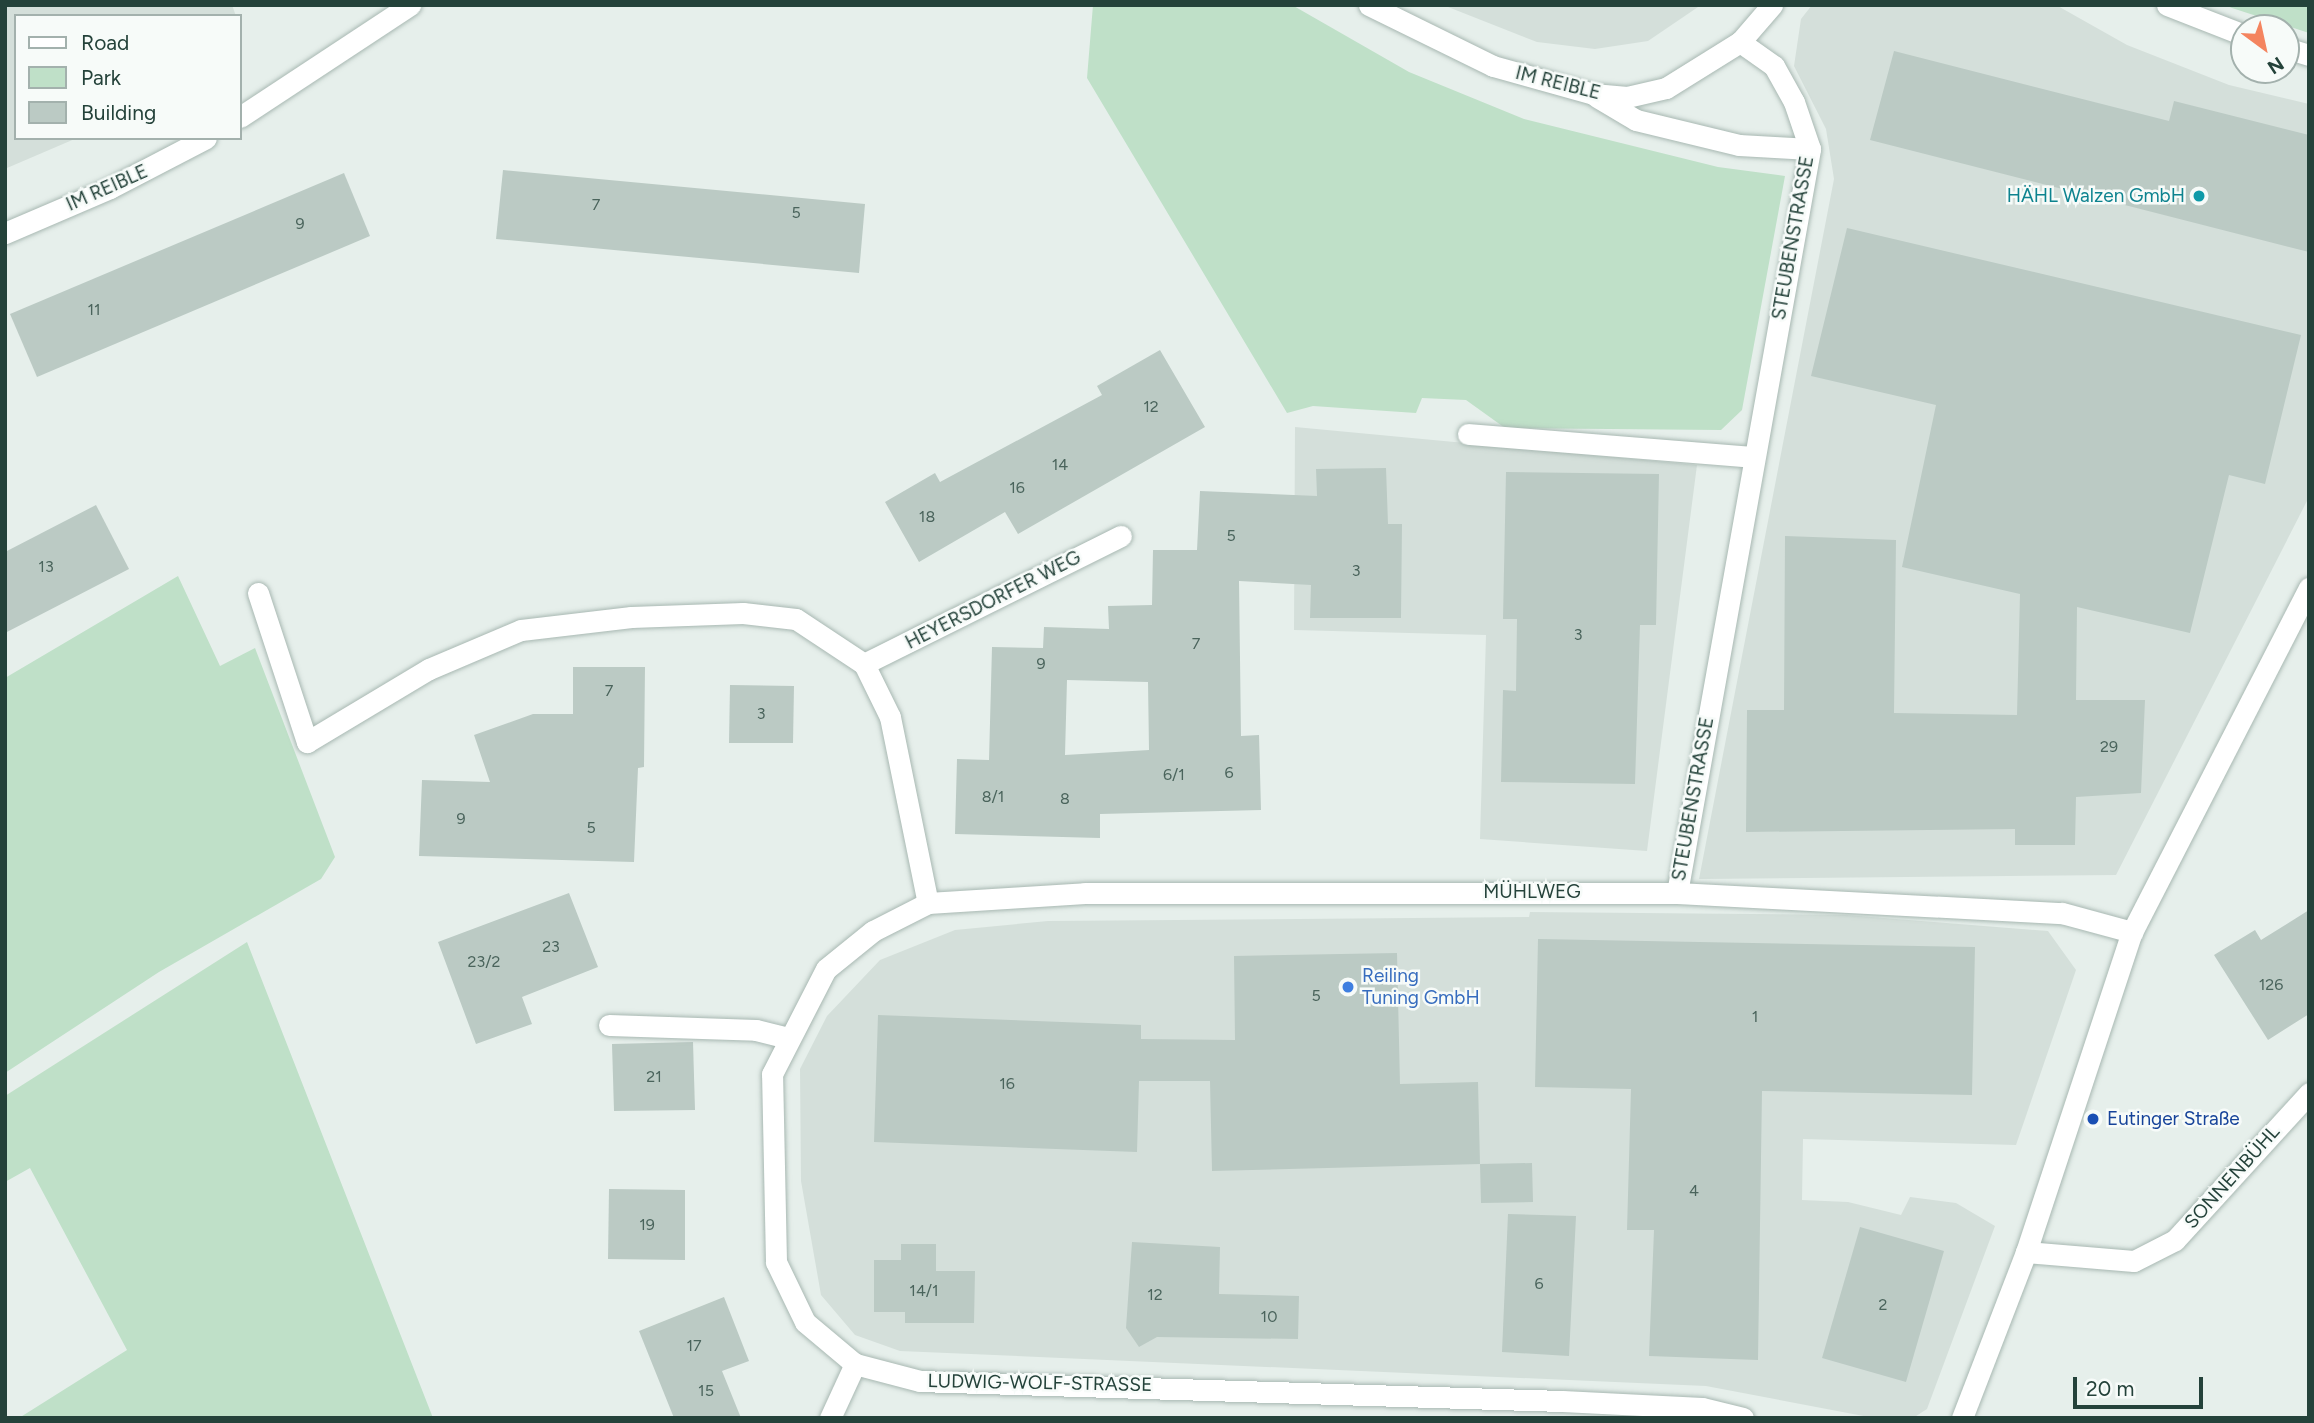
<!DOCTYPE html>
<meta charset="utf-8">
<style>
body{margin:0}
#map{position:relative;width:2314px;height:1423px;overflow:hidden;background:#e6efeb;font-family:Figtree,sans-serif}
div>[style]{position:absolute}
.built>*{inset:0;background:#d4dfda}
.green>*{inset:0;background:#bfe0c8}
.building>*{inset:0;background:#bbcac4}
.roads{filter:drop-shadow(0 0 2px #a8b8b2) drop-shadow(0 0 2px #a8b8b2)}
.minor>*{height:21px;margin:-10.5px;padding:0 10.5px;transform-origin:10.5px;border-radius:10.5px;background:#fff}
.dots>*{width:19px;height:19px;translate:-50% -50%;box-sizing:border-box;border:4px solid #f7fbf9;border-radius:50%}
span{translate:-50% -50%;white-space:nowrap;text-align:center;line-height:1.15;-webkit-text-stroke:5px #f7fbf9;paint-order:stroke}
.number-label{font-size:16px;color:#4a645c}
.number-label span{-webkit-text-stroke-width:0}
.street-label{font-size:19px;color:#24423a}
.culture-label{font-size:19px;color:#0d838f}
.right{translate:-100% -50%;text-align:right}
.shop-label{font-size:19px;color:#366cbe}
.left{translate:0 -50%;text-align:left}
.transit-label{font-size:19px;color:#164399}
.frame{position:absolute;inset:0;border:7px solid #24423a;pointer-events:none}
.legend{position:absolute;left:14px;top:14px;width:228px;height:126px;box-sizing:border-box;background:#f7fbf9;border:2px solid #a3b1ad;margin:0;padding:9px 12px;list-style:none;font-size:21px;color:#24423a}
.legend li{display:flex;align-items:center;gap:14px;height:35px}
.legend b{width:35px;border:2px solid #a3b1ad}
.north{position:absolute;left:2230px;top:14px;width:70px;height:70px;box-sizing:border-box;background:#f7fbf9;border:2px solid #a3b1ad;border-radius:50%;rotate:147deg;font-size:19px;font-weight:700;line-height:28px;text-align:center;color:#24423a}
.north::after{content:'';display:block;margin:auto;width:24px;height:32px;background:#f4845f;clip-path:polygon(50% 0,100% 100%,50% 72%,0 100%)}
.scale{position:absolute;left:2073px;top:1377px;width:130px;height:32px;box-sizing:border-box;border:4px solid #24423a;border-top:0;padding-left:9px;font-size:21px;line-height:24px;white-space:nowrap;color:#24423a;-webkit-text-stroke:5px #f7fbf9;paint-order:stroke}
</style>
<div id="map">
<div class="built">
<i style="clip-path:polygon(5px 5px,232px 5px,236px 16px,16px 16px,16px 138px,77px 138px,7px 168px)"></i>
<i style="clip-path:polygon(1443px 5px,1701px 5px,1648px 41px,1595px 49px,1537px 42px)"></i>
<i style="clip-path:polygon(1812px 5px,2056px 5px,2127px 45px,2229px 85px,2309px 104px,2309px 497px,2116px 875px,1699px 879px,1834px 179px,1826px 129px,1794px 66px,1801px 19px)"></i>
<i style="clip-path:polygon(1295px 427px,1697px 465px,1647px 851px,1480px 839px,1486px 635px,1294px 630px)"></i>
<i style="clip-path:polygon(1530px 912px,1846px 915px,2048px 931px,2076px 970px,2016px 1145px,1803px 1139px,1802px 1200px,1848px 1202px,1901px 1215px,1910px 1197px,1956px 1203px,1995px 1226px,1927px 1409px,1913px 1418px,1874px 1418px,1706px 1386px,900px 1351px,855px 1335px,821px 1295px,801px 1181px,800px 1069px,827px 1016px,880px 960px,955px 930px,1048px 921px,1529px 917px)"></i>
</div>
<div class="green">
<i style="clip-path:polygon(1093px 5px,1292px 5px,1409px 72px,1524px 119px,1718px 167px,1785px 176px,1742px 410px,1721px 430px,1505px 428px,1466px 400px,1422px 398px,1416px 413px,1313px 406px,1287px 413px,1087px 78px)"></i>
<i style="clip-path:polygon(2225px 5px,2309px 5px,2309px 33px,2232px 8px)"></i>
<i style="clip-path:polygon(178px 576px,220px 666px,255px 648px,335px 857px,321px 879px,159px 972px,5px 1073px,5px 678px)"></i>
<i style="clip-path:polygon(247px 942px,433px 1418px,19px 1418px,127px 1350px,30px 1168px,5px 1182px,5px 1096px)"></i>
</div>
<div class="building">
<i style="clip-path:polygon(1894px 51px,2169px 121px,2174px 101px,2309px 135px,2309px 252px,1870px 140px)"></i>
<i style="clip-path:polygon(503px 170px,865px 204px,859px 273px,496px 239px)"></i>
<i style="clip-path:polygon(344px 173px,370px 236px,37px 377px,10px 314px)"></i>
<i style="clip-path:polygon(1847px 228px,2301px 335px,2265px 484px,2229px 475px,2190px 633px,2077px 607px,2076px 700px,2145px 700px,2141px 793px,2076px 797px,2075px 845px,2015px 845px,2015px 829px,1746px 832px,1747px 710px,1784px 710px,1785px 536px,1896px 540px,1894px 713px,2017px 715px,2020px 594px,1902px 567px,1936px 405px,1811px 376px)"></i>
<i style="clip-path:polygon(1160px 350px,1205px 427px,1018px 534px,1005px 512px,919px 562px,885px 502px,935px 473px,940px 482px,1102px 395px,1097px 386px)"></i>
<i style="clip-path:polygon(evenodd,1386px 468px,1388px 524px,1402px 524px,1401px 618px,1310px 618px,1311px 585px,1239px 581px,1241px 736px,1259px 735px,1261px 810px,1100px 814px,1100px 838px,955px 834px,957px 759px,989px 760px,992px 647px,1043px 648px,1044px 627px,1109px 629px,1108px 606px,1152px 605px,1153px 550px,1197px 550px,1200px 491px,1317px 496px,1316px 469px,1386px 468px,1067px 680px,1148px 682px,1149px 750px,1065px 755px,1067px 680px)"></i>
<i style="clip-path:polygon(1506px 472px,1659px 474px,1656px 625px,1640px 625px,1635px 784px,1501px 782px,1503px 690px,1516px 691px,1517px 619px,1503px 619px)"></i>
<i style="clip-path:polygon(96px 505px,129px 569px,5px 633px,5px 552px)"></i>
<i style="clip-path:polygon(573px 667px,645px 667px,644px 767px,638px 768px,634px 862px,419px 856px,422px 780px,490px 782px,474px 735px,533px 714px,573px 714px)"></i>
<i style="clip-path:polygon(730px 685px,794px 686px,793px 743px,729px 743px)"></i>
<i style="clip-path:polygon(569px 893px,598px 967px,522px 997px,532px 1024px,476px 1044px,438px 942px)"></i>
<i style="clip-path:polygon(2309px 910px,2309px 1014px,2268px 1040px,2214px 955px,2255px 930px,2261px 940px)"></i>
<i style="clip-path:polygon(1538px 939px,1975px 947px,1972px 1095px,1762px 1091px,1758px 1360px,1649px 1356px,1654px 1230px,1627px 1230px,1631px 1089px,1535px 1087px)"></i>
<i style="clip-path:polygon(1397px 953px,1400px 1084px,1478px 1082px,1480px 1164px,1212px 1171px,1210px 1081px,1139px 1081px,1137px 1152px,874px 1142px,878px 1015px,1141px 1025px,1141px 1039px,1235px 1040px,1234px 956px)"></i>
<i style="clip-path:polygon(693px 1042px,695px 1110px,614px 1111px,612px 1044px)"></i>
<i style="clip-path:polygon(1532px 1163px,1533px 1202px,1481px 1203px,1480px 1164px)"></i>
<i style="clip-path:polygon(609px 1189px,685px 1190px,685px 1260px,608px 1259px)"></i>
<i style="clip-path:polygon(1508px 1214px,1576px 1216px,1569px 1356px,1502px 1352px)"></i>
<i style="clip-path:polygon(1860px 1227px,1944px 1251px,1906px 1382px,1822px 1358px)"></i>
<i style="clip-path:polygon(1132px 1242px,1220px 1247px,1219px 1294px,1299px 1296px,1298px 1339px,1157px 1337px,1139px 1347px,1126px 1328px)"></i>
<i style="clip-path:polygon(901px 1244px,936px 1244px,936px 1271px,975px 1271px,974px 1323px,905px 1323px,905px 1312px,874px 1312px,874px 1260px,901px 1260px)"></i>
<i style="clip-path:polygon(724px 1297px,749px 1361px,722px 1371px,741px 1418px,674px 1418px,639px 1331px)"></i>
</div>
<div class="roads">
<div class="minor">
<i style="left:1369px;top:5px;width:138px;rotate:26.2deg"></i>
<i style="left:1493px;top:66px;width:104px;rotate:15.6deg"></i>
<i style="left:1593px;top:94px;width:34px;rotate:5deg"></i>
<i style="left:1627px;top:97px;width:40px;rotate:-13deg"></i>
<i style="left:1666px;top:88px;width:87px;rotate:-31.9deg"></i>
<i style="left:1740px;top:42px;width:49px;rotate:-49.1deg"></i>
<i style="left:2167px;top:5px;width:83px;rotate:21.3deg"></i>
<i style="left:2286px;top:48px;width:24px;rotate:17deg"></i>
<i style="left:1597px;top:97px;width:45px;rotate:30.5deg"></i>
<i style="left:1636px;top:120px;width:106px;rotate:13.6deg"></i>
<i style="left:1739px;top:145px;width:71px;rotate:3.2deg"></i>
<i style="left:240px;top:117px;width:204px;rotate:-33.4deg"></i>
<i style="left:5px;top:233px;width:114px;rotate:-23.2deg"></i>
<i style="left:110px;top:188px;width:108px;rotate:-27.5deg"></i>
<i style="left:1468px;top:434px;width:287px;rotate:4.6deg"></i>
<i style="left:258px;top:593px;width:157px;rotate:71.8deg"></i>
<i style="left:307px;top:742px;width:142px;rotate:-30.9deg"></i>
<i style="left:429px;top:669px;width:100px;rotate:-23deg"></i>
<i style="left:521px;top:630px;width:111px;rotate:-6.7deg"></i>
<i style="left:631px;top:617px;width:112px;rotate:-2deg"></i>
<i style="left:743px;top:613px;width:53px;rotate:6.5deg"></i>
<i style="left:796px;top:619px;width:82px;rotate:33.5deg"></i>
<i style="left:864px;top:664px;width:59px;rotate:63.9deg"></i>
<i style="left:890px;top:717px;width:190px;rotate:78.5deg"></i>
<i style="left:864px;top:664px;width:287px;rotate:-26.5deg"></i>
<i style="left:1677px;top:893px;width:756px;rotate:-79.86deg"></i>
<i style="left:1810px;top:149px;width:50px;rotate:-108.8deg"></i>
<i style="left:1794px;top:102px;width:41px;rotate:-119.1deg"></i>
<i style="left:1774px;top:66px;width:42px;rotate:-144.8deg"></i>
<i style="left:609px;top:1025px;width:147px;rotate:1.9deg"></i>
<i style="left:756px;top:1030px;width:32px;rotate:14deg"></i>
<i style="left:2026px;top:1252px;width:108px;rotate:4.8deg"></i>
<i style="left:2134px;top:1261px;width:46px;rotate:-27.1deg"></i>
<i style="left:2175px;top:1240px;width:199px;rotate:-47.6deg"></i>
<i style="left:830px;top:1418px;width:60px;rotate:-65.2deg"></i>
<i style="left:1743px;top:1418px;width:42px;rotate:-166.3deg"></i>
<i style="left:1702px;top:1408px;width:140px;rotate:-177.1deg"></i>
<i style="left:1562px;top:1401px;width:642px;rotate:-178.22deg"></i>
<i style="left:920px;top:1381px;width:67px;rotate:-165.3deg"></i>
<i style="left:855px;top:1364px;width:65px;rotate:-140deg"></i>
<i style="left:805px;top:1322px;width:67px;rotate:-115.8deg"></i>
<i style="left:776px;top:1262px;width:188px;rotate:-91.2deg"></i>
<i style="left:772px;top:1074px;width:118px;rotate:-62.8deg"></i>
<i style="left:826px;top:969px;width:60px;rotate:-39deg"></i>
<i style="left:873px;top:931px;width:62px;rotate:-27deg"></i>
<i style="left:928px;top:903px;width:157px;rotate:-3.6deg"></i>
<i style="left:1085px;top:893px;width:592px"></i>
<i style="left:1677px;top:893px;width:386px;rotate:3deg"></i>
<i style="left:2062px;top:913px;width:73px;rotate:15.2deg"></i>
<i style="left:1962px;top:1418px;width:178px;rotate:-68.9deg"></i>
<i style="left:2026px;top:1252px;width:337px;rotate:-71.7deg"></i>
<i style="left:2132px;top:932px;width:387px;rotate:-62.8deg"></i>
</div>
</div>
<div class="dots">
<i style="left:2199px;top:196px;background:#0f9aa8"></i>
<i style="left:1348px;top:987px;background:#3f7fe0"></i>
<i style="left:2093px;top:1119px;background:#1a4fb4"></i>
</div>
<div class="number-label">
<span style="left:596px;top:205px">7</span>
<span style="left:796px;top:213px">5</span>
<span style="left:300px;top:224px">9</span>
<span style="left:94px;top:310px">11</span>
<span style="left:1151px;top:407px">12</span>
<span style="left:1060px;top:465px">14</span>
<span style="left:1017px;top:488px">16</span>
<span style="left:927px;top:517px">18</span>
<span style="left:1231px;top:536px">5</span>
<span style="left:46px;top:567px">13</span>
<span style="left:1356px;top:571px">3</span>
<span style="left:1578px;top:635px">3</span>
<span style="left:1196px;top:644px">7</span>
<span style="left:1041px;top:664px">9</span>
<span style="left:609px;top:691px">7</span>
<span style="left:761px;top:714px">3</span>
<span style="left:2109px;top:747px">29</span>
<span style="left:1229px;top:773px">6</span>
<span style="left:1174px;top:775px">6/1</span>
<span style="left:993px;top:797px">8/1</span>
<span style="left:1065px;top:799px">8</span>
<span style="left:461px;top:819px">9</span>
<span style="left:591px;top:828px">5</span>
<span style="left:551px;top:947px">23</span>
<span style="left:484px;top:962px">23/2</span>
<span style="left:2271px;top:985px">126</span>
<span style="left:1316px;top:996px">5</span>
<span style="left:1755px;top:1017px">1</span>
<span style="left:654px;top:1077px">21</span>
<span style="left:1007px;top:1084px">16</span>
<span style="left:1694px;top:1191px">4</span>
<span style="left:647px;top:1225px">19</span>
<span style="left:1539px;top:1284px">6</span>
<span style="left:924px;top:1291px">14/1</span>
<span style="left:1155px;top:1295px">12</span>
<span style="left:1883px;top:1305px">2</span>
<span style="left:1269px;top:1317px">10</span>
<span style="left:694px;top:1346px">17</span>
<span style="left:706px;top:1391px">15</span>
</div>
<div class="street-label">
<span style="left:1558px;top:83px;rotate:14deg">IM REIBLE</span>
<span style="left:107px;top:188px;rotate:-24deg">IM REIBLE</span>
<span style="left:1793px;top:238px;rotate:-80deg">STEUBENSTRASSE</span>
<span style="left:993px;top:600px;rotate:-27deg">HEYERSDORFER WEG</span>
<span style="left:1693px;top:799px;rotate:-80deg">STEUBENSTRASSE</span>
<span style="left:1532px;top:892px">MÜHLWEG</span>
<span style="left:2232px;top:1177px;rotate:-48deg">SONNENBÜHL</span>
<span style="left:1040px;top:1383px;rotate:1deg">LUDWIG-WOLF-STRASSE</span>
</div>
<div class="culture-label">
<span class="right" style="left:2185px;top:196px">HÄHL Walzen GmbH</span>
</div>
<div class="shop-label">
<span class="left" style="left:1362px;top:987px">Reiling<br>Tuning GmbH</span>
</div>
<div class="transit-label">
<span class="left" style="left:2107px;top:1119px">Eutinger Straße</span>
</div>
<div class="frame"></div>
<ul class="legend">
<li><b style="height:9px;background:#fff"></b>Road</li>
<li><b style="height:19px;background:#bfe0c8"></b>Park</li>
<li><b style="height:19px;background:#bbcac4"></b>Building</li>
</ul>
<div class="north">N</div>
<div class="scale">20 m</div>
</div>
